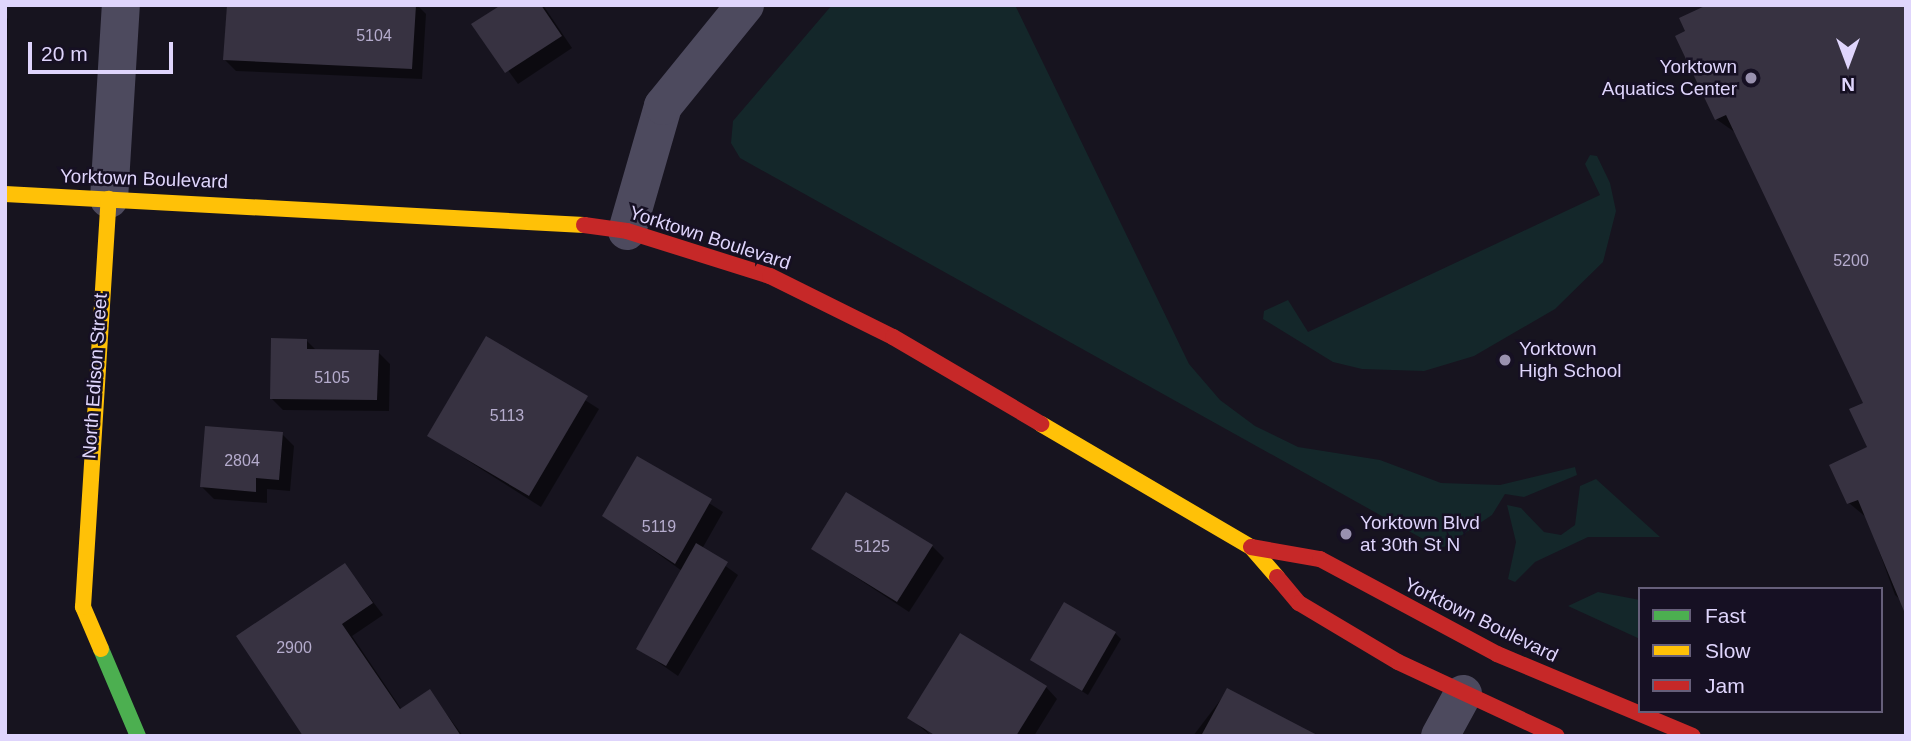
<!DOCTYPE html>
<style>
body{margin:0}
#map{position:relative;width:1911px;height:741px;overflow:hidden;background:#17141f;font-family:Arial,sans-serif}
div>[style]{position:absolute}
.green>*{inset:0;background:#14272a}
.shadow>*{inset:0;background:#0007}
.building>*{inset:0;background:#373241}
.street>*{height:38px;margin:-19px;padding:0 19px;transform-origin:19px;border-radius:19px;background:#4d4a5e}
.fast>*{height:16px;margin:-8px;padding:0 8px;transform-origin:8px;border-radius:8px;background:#4caf50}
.slow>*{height:16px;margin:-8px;padding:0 8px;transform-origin:8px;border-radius:8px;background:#ffc107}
.jam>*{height:16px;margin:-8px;padding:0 8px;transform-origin:8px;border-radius:8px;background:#c62828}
.dots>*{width:19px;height:19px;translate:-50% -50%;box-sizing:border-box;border:4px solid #161023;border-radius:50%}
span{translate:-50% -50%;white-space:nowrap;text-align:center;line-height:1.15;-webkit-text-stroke:5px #161023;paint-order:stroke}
.number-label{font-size:16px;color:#b5accd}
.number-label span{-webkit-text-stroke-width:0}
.poi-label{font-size:19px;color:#dfd5fc}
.right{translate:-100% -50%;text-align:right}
.left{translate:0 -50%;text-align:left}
.street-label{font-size:19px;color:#dfd5fc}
.frame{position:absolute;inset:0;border:7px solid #dfd5fc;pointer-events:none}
.legend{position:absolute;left:1638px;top:587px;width:245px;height:126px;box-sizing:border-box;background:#161023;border:2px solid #665f7a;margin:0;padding:9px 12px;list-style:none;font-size:21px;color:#dfd5fc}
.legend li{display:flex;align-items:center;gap:14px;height:35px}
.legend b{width:35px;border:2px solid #665f7a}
.north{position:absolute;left:1813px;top:28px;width:70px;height:70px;-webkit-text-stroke:5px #161023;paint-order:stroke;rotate:180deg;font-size:19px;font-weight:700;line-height:28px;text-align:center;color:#dfd5fc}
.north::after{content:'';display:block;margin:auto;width:24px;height:32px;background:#dfd5fc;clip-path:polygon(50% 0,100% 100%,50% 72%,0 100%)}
.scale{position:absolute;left:28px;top:42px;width:145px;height:32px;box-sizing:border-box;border:4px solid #dfd5fc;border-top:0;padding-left:9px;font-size:21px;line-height:24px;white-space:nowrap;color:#dfd5fc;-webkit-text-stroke:5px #161023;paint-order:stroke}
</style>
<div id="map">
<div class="green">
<i style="clip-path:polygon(832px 5px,1015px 5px,1189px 364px,1220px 400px,1255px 426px,1298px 447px,1380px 460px,1441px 483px,1500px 485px,1575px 467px,1577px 475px,1524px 497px,1505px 494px,1492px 515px,1441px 549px,740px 158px,731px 143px,733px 121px)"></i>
<i style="clip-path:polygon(1590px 155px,1597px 156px,1610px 183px,1616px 211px,1603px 262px,1555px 309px,1474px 356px,1424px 371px,1362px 369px,1333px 362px,1263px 319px,1264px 311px,1288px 300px,1308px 332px,1600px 195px,1585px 164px)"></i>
<i style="clip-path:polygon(1596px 479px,1660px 537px,1588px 537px,1535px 562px,1515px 582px,1508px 579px,1516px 542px,1507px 505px,1521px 508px,1544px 532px,1561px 535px,1575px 525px,1580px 486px)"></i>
<i style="clip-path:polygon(1598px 592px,1640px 600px,1640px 639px,1568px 606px)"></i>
</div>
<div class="shadow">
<i style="clip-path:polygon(229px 5px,417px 5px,426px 14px,422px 79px,236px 71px,225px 60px)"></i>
<i style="clip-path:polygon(504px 5px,543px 5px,572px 48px,518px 84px,474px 24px)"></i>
<i style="clip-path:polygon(1906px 5px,1906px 605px,1895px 595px,1867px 518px,1849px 503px,1831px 466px,1870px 448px,1865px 404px,1736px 133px,1716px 119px)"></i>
<i style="clip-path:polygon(5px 16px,8px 19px,7px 59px,5px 59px)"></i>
<i style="clip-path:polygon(487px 338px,599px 409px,541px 507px,429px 436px)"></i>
<i style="clip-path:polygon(307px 341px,317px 351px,378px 352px,390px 364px,389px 411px,283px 410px,271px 398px)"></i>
<i style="clip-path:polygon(282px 434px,294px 446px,290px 491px,267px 489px,267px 503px,214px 499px,202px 487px)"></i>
<i style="clip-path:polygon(638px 458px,723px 512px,702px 549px,738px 575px,678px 676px,639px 649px,682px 571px,604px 515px)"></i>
<i style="clip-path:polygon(932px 546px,944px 558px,909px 612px,813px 549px)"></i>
<i style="clip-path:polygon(345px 565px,383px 615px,352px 636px,402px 710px,430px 692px,463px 736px,306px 736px)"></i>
<i style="clip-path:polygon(1115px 633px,1121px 639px,1088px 695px,1032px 660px)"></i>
<i style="clip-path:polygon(1046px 687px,1057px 699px,1034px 736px,940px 736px,921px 724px,931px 736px,910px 718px)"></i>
<i style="clip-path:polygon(1228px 690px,1304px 736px,1193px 736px)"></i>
</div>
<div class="building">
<i style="clip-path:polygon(227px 5px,416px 5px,412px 69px,223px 60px)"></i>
<i style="clip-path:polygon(501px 5px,541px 5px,562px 36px,505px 73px,471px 24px)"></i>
<i style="clip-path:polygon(1707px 5px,1906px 5px,1906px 616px,1858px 500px,1847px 504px,1829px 465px,1867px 447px,1849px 409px,1863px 403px,1726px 115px,1715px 120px,1675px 36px,1685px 31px,1679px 18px)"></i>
<i style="clip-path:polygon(486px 336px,588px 396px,529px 496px,427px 436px)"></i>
<i style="clip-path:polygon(271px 338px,307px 339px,307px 349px,379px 350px,377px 400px,270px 399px)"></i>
<i style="clip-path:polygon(205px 426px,283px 432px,279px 480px,256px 478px,256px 492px,200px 487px)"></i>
<i style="clip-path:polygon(637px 456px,712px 499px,675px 564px,602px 516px)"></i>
<i style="clip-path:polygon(846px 492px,933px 545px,897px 602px,811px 549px)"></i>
<i style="clip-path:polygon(696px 543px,728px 562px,666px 666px,636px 649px)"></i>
<i style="clip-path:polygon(345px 563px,373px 603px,342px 624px,400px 709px,430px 689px,461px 736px,303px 736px,236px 636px)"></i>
<i style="clip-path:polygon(1064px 602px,1116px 632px,1082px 691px,1030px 660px)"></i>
<i style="clip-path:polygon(960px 633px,1047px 686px,1016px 736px,936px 736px,907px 718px)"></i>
<i style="clip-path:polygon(1227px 688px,1319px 736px,1201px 736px)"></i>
</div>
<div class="street">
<i style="left:109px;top:199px;width:194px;rotate:-86.5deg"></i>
<i style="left:627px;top:231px;width:130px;rotate:-73.9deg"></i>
<i style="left:663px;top:106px;width:130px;rotate:-50.9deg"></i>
<i style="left:1440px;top:736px;width:48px;rotate:-61.3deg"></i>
</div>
<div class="fast">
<i style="left:101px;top:649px;width:95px;rotate:67deg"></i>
</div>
<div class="slow">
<i style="left:5px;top:194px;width:580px;rotate:3.06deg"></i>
<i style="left:1041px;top:424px;width:243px;rotate:30.4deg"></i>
<i style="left:1251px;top:547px;width:40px;rotate:49deg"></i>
<i style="left:101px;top:649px;width:46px;rotate:-113.2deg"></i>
<i style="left:83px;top:607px;width:409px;rotate:-86.4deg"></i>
</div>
<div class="jam">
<i style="left:584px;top:225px;width:43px;rotate:7.9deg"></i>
<i style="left:627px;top:231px;width:150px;rotate:17.5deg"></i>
<i style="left:770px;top:276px;width:137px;rotate:26.4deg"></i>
<i style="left:893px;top:337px;width:172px;rotate:30.4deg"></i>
<i style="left:1251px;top:547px;width:70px;rotate:9.9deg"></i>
<i style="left:1320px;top:559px;width:201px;rotate:28.2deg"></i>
<i style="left:1497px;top:654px;width:212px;rotate:22.7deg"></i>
<i style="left:1277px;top:577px;width:34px;rotate:50deg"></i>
<i style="left:1299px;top:603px;width:115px;rotate:30.8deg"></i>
<i style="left:1398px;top:662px;width:175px;rotate:25deg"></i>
</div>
<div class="dots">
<i style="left:1751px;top:78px;background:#9991af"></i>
<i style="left:1505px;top:360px;background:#9991af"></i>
<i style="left:1346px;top:534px;background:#9991af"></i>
</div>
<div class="number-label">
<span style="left:374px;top:36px">5104</span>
<span style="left:1851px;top:261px">5200</span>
<span style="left:332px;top:378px">5105</span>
<span style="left:507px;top:416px">5113</span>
<span style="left:242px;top:461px">2804</span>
<span style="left:659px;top:527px">5119</span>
<span style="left:872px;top:547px">5125</span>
<span style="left:294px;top:648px">2900</span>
</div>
<div class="poi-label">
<span class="right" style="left:1737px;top:78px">Yorktown<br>Aquatics Center</span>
<span class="left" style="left:1519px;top:360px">Yorktown<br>High School</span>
<span class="left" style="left:1360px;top:534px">Yorktown Blvd<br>at 30th St N</span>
</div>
<div class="street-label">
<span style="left:144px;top:179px;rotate:2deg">Yorktown Boulevard</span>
<span style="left:710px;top:238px;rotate:18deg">Yorktown Boulevard</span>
<span style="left:95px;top:376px;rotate:-86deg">North Edison Street</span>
<span style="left:1481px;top:620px;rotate:26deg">Yorktown Boulevard</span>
</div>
<div class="frame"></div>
<ul class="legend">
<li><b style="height:9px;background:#4caf50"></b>Fast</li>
<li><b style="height:9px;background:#ffc107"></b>Slow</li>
<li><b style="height:9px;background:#c62828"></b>Jam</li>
</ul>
<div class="north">N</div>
<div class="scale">20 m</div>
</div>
